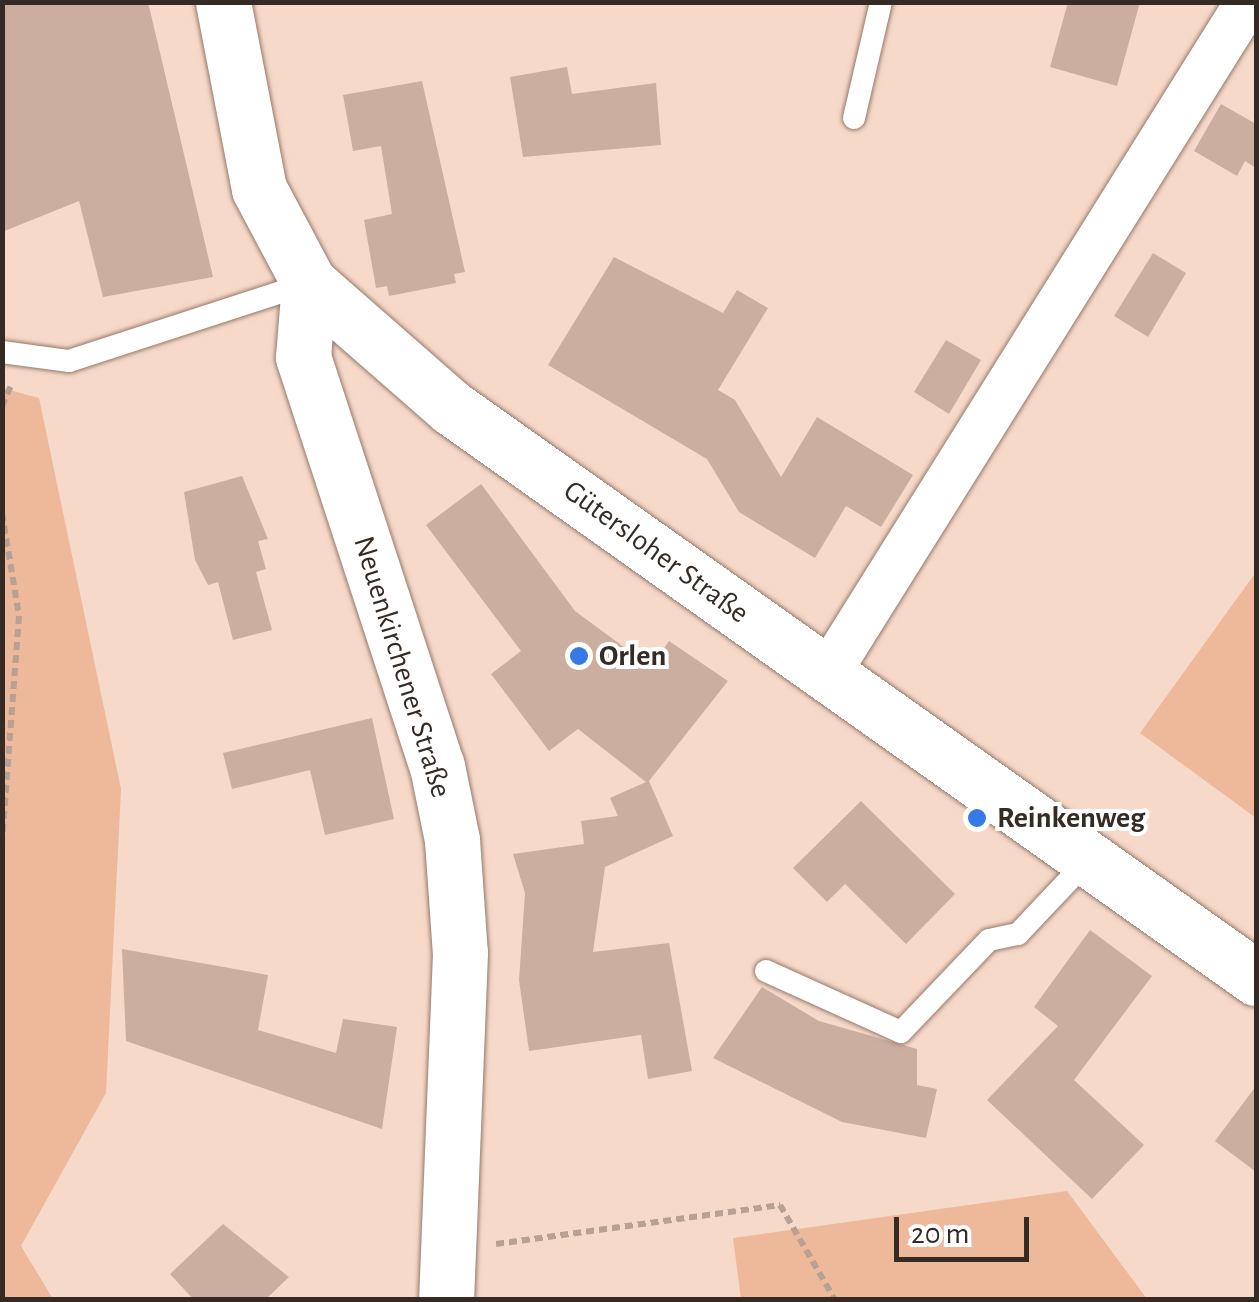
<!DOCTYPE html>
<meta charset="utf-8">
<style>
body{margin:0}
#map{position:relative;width:1259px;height:1302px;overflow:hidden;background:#f7d9c9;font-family:"Alegreya Sans",sans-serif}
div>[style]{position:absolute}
.green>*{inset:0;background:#eeb89b}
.building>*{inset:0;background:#cbae9f}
.path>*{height:6px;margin-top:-3px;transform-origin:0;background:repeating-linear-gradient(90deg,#b8a093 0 8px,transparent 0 13px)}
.roads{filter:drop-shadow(0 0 2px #94796b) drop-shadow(0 0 2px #94796b)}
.lane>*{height:22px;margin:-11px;padding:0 11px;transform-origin:11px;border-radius:11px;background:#fff}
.street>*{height:45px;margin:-22.5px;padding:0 22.5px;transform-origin:22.5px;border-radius:22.5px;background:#fff}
.secondary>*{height:55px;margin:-27.5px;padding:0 27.5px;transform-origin:27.5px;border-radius:27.5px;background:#fff}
.dots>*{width:28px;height:28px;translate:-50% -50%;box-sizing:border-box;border:5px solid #fff;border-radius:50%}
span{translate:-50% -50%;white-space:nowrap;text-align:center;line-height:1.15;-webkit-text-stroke:8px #fff;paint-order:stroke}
.street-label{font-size:30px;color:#362b24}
.poi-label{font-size:30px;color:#362b24;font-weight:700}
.left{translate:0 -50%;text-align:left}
.frame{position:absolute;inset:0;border:5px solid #362b24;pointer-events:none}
.scale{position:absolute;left:894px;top:1217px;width:135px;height:45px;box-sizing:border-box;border:5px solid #362b24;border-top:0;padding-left:12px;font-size:30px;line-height:35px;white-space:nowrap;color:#362b24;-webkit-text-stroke:8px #fff;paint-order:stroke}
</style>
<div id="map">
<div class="green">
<i style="clip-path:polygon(2px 388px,39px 398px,121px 789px,106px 1093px,21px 1246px,53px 1299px,3px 1299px)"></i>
<i style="clip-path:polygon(1256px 572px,1256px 818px,1140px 733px)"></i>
<i style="clip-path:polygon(1067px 1191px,1147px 1299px,741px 1299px,733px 1238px)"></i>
</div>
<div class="building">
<i style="clip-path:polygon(2px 2px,148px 2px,213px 277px,103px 297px,79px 201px,2px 232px)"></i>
<i style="clip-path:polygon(1068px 2px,1140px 2px,1117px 86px,1050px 67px)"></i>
<i style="clip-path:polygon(567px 67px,572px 94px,656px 83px,661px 145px,523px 157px,510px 77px)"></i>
<i style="clip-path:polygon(422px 81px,465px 272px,454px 274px,456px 283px,389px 296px,387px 286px,376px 288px,364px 220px,392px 214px,381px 146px,353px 151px,343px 95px)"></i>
<i style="clip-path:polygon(1221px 104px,1256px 124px,1256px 168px,1245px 161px,1237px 176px,1194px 151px)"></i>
<i style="clip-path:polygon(1153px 253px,1186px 273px,1148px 337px,1114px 316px)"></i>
<i style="clip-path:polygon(614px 257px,723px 313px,737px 290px,768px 308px,718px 390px,735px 400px,781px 477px,817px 417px,913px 475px,881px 527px,846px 506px,815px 558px,739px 512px,707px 459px,548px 365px)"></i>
<i style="clip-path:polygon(946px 340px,981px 360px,949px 414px,914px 392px)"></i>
<i style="clip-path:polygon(242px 476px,268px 539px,258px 541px,266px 569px,256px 572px,272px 630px,233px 640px,218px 582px,208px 585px,195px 560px,184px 492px)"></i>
<i style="clip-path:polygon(481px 484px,575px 611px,651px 667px,669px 641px,728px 681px,649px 781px,673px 836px,605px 867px,593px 952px,669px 943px,692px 1071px,648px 1079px,641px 1035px,529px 1051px,519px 980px,525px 893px,513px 854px,584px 844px,581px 821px,618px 816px,610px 798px,646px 782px,578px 729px,549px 751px,491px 674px,521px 651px,426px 525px)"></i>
<i style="clip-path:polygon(372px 718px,394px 819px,325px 835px,310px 770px,232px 789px,223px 753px)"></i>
<i style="clip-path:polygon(861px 801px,955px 894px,906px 944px,845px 884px,827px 902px,793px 868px)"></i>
<i style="clip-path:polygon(1090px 930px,1152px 976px,1074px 1080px,1144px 1145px,1092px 1199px,987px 1100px,1058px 1026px,1034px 1007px)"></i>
<i style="clip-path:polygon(122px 949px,268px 975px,258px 1030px,336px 1053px,343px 1019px,397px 1027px,382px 1129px,126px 1041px)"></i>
<i style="clip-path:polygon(762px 987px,819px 1021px,917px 1049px,917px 1085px,937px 1089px,926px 1138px,842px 1122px,713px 1058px)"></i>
<i style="clip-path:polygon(1256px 1086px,1256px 1172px,1215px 1141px)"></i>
<i style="clip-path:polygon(223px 1224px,289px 1277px,265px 1300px,194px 1300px,170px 1274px)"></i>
</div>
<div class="path">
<i style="left:2px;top:406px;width:24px;rotate:-66deg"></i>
<i style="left:2px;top:513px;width:104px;rotate:80.6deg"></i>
<i style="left:19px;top:616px;width:229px;rotate:94.3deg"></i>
<i style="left:496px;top:1244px;width:287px;rotate:-7.8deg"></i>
<i style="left:780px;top:1205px;width:110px;rotate:59.9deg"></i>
</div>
<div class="roads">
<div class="lane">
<i style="left:854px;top:118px;width:119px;rotate:-76.9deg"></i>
<i style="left:2px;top:352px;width:68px;rotate:7.7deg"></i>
<i style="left:69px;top:361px;width:249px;rotate:-18deg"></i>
<i style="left:766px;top:971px;width:148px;rotate:24.3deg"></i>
<i style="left:901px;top:1032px;width:127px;rotate:-46.3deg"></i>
<i style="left:989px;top:940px;width:30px;rotate:-12deg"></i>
<i style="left:1018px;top:934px;width:103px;rotate:-46.6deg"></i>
</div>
<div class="street">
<i style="left:826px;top:675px;width:794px;rotate:-57.97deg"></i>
</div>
<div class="secondary">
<i style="left:223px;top:2px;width:190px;rotate:79.1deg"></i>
<i style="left:259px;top:189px;width:106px;rotate:62deg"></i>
<i style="left:309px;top:283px;width:190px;rotate:41.2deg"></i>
<i style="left:452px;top:408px;width:986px;rotate:35.33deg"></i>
<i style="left:309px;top:283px;width:74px;rotate:94.6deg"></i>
<i style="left:303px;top:357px;width:430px;rotate:71.9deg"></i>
<i style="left:437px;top:766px;width:76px;rotate:78.5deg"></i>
<i style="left:452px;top:840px;width:113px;rotate:86deg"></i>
<i style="left:460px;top:953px;width:347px;rotate:92.3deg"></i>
</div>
</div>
<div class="dots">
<i style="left:579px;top:656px;background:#3679e7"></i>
<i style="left:977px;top:818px;background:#3679e7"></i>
</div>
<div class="street-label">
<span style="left:656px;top:552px;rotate:36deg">Gütersloher Straße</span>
<span style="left:402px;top:667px;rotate:73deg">Neuenkirchener Straße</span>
</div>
<div class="poi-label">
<span class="left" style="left:599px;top:656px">Orlen</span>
<span class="left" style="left:997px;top:818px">Reinkenweg</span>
</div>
<div class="frame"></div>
<div class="scale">20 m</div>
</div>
